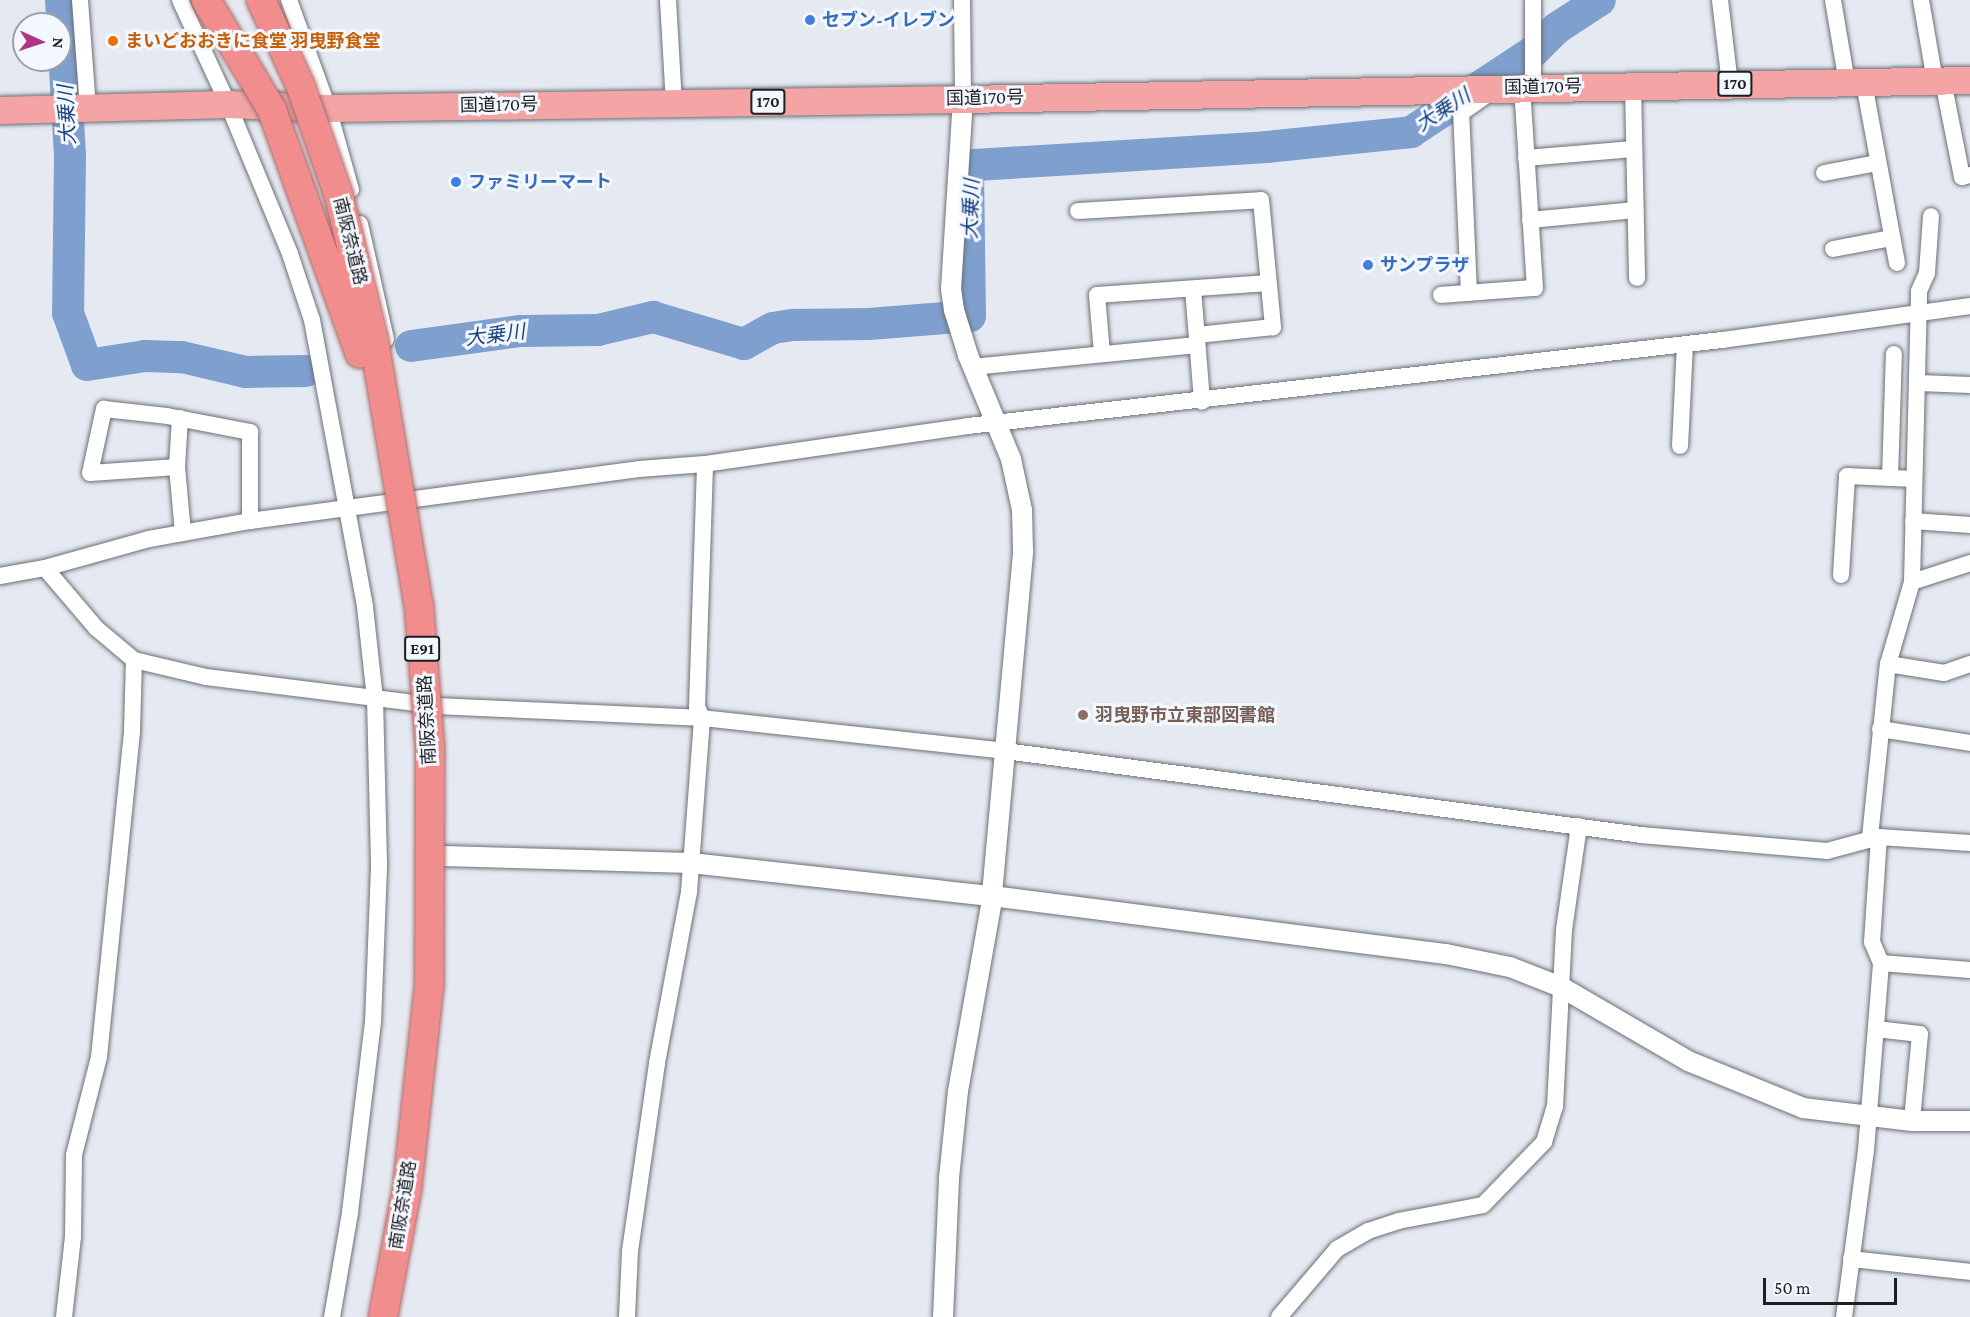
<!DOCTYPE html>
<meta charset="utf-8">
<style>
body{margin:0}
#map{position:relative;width:1970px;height:1317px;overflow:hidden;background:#e5eaf2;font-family:"Crimson Pro","Noto Sans JP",serif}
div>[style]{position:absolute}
.river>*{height:32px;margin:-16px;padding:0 16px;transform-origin:16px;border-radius:16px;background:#7f9fcf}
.roads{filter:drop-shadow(0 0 2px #6b6f76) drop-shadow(0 0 2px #6b6f76)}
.minor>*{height:16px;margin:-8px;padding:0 8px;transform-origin:8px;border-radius:8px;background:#fff}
.tertiary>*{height:20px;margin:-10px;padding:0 10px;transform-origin:10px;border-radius:10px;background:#fff}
.trunk>*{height:27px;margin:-13.5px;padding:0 13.5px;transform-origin:13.5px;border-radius:13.5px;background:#f4a4a4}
.bridges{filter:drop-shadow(0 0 2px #a76767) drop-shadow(0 0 2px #a76767)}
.motorway-bridge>*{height:28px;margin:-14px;padding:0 14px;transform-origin:14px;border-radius:14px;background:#f18e8d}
.dots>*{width:16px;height:16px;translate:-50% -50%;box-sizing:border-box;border:3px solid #f3f7fe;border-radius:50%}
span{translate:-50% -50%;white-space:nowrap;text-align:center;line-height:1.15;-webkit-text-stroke:6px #f3f7fe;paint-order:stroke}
.shield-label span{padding:2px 4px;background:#f3f7fe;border:2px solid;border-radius:4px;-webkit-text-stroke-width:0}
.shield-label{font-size:16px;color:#1d1e21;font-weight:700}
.shop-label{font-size:18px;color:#366cbe;font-weight:700}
.left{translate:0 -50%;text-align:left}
.food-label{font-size:18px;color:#c56008;font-weight:700}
.street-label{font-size:18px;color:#1d1e21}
.education-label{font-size:18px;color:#785e54;font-weight:700}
.water-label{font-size:20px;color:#1b437e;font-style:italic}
.north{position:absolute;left:12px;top:12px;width:60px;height:60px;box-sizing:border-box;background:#f3f7fe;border:2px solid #9da0a6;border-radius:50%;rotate:93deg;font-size:16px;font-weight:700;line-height:24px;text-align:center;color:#1d1e21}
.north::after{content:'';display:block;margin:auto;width:21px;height:27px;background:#ad3387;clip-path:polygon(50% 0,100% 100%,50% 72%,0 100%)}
.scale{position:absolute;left:1763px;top:1278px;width:134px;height:27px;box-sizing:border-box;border:3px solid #1d1e21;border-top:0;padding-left:8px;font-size:18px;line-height:21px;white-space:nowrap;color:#1d1e21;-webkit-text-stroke:4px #f3f7fe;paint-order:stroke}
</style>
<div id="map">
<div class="river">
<i style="left:61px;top:0;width:155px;rotate:86.7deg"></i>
<i style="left:70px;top:155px;width:158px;rotate:90.7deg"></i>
<i style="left:68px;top:313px;width:55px;rotate:69.9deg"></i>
<i style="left:87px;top:365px;width:59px;rotate:-8.8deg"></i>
<i style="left:145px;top:356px;width:37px;rotate:2deg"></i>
<i style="left:182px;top:357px;width:66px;rotate:13.2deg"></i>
<i style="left:246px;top:372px;width:60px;rotate:-1deg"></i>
<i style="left:411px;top:346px;width:111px;rotate:-7.8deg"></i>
<i style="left:521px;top:331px;width:77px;rotate:-0.7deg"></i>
<i style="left:598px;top:330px;width:57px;rotate:-13.3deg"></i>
<i style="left:653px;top:317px;width:95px;rotate:16.5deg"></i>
<i style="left:744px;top:344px;width:33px;rotate:-29deg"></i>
<i style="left:773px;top:328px;width:20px;rotate:-9deg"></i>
<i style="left:793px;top:325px;width:76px;rotate:-0.8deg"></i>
<i style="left:869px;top:324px;width:101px;rotate:-4.5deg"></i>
<i style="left:970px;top:316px;width:139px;rotate:-90.8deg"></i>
<i style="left:968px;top:177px;width:14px;rotate:-60deg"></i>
<i style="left:975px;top:165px;width:293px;rotate:-3.5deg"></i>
<i style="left:1267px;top:147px;width:145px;rotate:-5.9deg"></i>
<i style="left:1411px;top:132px;width:147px;rotate:-33.4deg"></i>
<i style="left:1534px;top:51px;width:33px;rotate:-45deg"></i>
<i style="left:1557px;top:28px;width:51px;rotate:-33.1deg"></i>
</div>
<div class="roads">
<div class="minor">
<i style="left:80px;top:0;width:109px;rotate:85.8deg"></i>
<i style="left:180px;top:0;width:115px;rotate:65.2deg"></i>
<i style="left:228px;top:104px;width:162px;rotate:67.5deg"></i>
<i style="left:290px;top:254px;width:70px;rotate:71.6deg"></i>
<i style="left:312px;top:320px;width:292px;rotate:79.5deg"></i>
<i style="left:365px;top:607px;width:93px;rotate:83.8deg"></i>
<i style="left:375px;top:699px;width:168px;rotate:88.6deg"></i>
<i style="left:379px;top:867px;width:155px;rotate:92.2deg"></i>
<i style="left:373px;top:1022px;width:192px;rotate:96.9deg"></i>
<i style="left:350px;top:1213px;width:106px;rotate:99.8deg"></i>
<i style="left:289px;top:0;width:115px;rotate:70.1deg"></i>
<i style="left:328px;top:108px;width:85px;rotate:74.3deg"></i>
<i style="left:668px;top:0;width:103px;rotate:86.7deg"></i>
<i style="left:962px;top:0;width:99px;rotate:89.4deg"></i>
<i style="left:1533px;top:0;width:87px;rotate:90deg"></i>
<i style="left:1720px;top:0;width:85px;rotate:83.2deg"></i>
<i style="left:1833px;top:0;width:84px;rotate:80.4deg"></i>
<i style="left:1921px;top:0;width:82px;rotate:80.2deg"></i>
<i style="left:1943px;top:81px;width:98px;rotate:78.8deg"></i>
<i style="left:1962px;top:177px;width:8px;rotate:-14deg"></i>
<i style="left:1864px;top:83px;width:183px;rotate:79.6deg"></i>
<i style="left:1633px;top:85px;width:193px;rotate:88.8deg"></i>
<i style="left:1526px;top:158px;width:108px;rotate:-4.8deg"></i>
<i style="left:1824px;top:173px;width:55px;rotate:-10.5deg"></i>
<i style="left:1078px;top:211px;width:183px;rotate:-3.4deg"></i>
<i style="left:1261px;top:200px;width:128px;rotate:84.6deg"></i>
<i style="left:1273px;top:327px;width:76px;rotate:174deg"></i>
<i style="left:1530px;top:220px;width:106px;rotate:-5.4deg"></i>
<i style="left:360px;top:224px;width:118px;rotate:77.3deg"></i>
<i style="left:1833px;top:249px;width:60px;rotate:-10.6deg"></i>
<i style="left:1193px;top:289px;width:113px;rotate:85.4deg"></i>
<i style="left:1469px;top:293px;width:180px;rotate:-92.5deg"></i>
<i style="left:1461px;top:113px;width:39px;rotate:-35deg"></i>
<i style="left:1441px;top:295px;width:94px;rotate:-4.3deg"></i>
<i style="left:1535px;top:288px;width:201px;rotate:-93.7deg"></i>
<i style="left:1102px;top:354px;width:59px;rotate:-94.8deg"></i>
<i style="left:1097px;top:295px;width:172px;rotate:-4deg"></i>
<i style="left:972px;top:367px;width:226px;rotate:-5.6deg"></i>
<i style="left:1919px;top:383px;width:51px;rotate:2.2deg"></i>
<i style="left:180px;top:418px;width:49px;rotate:93.5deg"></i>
<i style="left:177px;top:467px;width:66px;rotate:84.8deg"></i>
<i style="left:1680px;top:446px;width:102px;rotate:-87.2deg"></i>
<i style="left:177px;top:467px;width:87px;rotate:176.1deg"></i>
<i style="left:90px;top:473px;width:66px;rotate:-77.7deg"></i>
<i style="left:104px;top:409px;width:63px;rotate:6.3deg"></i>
<i style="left:167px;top:416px;width:85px;rotate:10.9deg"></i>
<i style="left:250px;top:432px;width:89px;rotate:90deg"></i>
<i style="left:1890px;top:478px;width:124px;rotate:-88.2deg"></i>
<i style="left:1913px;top:521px;width:57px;rotate:4deg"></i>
<i style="left:45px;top:568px;width:79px;rotate:49.6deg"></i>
<i style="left:96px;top:628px;width:50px;rotate:40.1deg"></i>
<i style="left:134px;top:660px;width:74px;rotate:13.3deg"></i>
<i style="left:206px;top:677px;width:234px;rotate:7.1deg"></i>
<i style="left:438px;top:706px;width:264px;rotate:2.6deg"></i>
<i style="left:702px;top:718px;width:305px;rotate:6.2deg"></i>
<i style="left:1005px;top:751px;width:642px;rotate:7.52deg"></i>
<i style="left:1641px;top:835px;width:187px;rotate:4.9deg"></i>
<i style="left:1827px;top:851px;width:54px;rotate:-15.1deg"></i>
<i style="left:1879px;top:837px;width:91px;rotate:3.8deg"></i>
<i style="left:1841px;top:575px;width:99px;rotate:-86.5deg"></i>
<i style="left:1847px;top:476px;width:67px;rotate:2.6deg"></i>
<i style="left:0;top:576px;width:46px;rotate:-10.1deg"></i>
<i style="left:45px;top:568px;width:108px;rotate:-15.6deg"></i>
<i style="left:149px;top:539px;width:103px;rotate:-10.1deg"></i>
<i style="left:250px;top:521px;width:392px;rotate:-7.6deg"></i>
<i style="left:639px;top:469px;width:66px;rotate:-4.3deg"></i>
<i style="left:705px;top:464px;width:266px;rotate:-8.2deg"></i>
<i style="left:968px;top:426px;width:759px;rotate:-6.51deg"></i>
<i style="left:1722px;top:340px;width:250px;rotate:-7.8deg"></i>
<i style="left:1912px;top:582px;width:61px;rotate:-18.1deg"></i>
<i style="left:1888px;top:664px;width:57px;rotate:9.1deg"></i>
<i style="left:1944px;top:673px;width:28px;rotate:-19deg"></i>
<i style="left:1880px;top:729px;width:91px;rotate:8.8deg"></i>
<i style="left:1870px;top:837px;width:174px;rotate:-84.1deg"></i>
<i style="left:1888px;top:664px;width:85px;rotate:-73.7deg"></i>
<i style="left:1912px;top:582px;width:291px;rotate:-88.6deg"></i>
<i style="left:1919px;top:291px;width:20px;rotate:-66deg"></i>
<i style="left:1927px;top:273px;width:57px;rotate:-86deg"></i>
<i style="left:1881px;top:963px;width:89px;rotate:4.5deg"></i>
<i style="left:1876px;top:1029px;width:44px;rotate:6.5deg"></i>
<i style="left:1920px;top:1034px;width:87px;rotate:95.3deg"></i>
<i style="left:1851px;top:1259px;width:120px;rotate:6.2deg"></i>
<i style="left:64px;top:1317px;width:81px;rotate:-83.6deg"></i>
<i style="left:73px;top:1237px;width:82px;rotate:-89.3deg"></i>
<i style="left:74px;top:1155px;width:101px;rotate:-75.7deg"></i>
<i style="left:99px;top:1057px;width:328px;rotate:-84.2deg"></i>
<i style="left:132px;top:731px;width:71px;rotate:-88.4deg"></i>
<i style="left:627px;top:1317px;width:66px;rotate:-87.4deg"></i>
<i style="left:630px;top:1251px;width:190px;rotate:-81.8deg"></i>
<i style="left:657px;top:1063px;width:174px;rotate:-79.4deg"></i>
<i style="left:689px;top:892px;width:174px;rotate:-85.7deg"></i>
<i style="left:702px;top:718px;width:12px;rotate:-114deg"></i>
<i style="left:697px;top:707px;width:243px;rotate:-88.1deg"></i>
<i style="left:1279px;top:1317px;width:89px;rotate:-49.5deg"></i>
<i style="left:1337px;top:1249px;width:36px;rotate:-30deg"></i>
<i style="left:1368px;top:1231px;width:32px;rotate:-18deg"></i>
<i style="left:1398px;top:1221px;width:86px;rotate:-10.7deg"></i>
<i style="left:1483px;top:1205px;width:88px;rotate:-45.9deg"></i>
<i style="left:1544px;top:1142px;width:37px;rotate:-73deg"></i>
<i style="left:1555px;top:1107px;width:177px;rotate:-87.1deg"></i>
<i style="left:1564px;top:930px;width:105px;rotate:-81.8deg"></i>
<i style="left:1844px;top:1317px;width:168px;rotate:-82.5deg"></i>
<i style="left:1866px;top:1150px;width:188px;rotate:-85.4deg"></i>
<i style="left:1881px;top:963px;width:23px;rotate:-113deg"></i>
<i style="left:1872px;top:942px;width:105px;rotate:-86.2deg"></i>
</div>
<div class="tertiary">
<i style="left:443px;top:856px;width:248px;rotate:1.6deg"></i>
<i style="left:691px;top:863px;width:303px;rotate:6.3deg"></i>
<i style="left:992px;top:896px;width:458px;rotate:7.3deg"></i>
<i style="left:1446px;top:954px;width:65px;rotate:11.5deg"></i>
<i style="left:1510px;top:967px;width:55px;rotate:21.4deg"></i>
<i style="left:1561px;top:987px;width:147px;rotate:30.2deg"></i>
<i style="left:1688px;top:1061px;width:124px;rotate:22.2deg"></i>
<i style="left:1803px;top:1108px;width:110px;rotate:6.8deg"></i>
<i style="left:1912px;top:1121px;width:58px"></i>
<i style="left:943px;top:1317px;width:139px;rotate:-87.5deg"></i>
<i style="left:949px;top:1178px;width:87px;rotate:-84.1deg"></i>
<i style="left:958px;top:1091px;width:189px;rotate:-79.9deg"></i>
<i style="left:991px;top:905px;width:356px;rotate:-84.8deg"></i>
<i style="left:1023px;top:550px;width:40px;rotate:-91.4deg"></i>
<i style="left:1022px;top:510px;width:52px;rotate:-102.2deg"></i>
<i style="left:1011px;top:459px;width:113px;rotate:-112.5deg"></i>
<i style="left:968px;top:355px;width:47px;rotate:-107.3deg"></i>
<i style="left:954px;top:310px;width:21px;rotate:-98deg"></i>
<i style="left:951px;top:289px;width:190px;rotate:-86.4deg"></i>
</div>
<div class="trunk">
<i style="left:0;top:110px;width:228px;rotate:-1.5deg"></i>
<i style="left:228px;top:104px;width:100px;rotate:2.3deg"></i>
<i style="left:328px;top:108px;width:635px;rotate:-0.81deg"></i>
<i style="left:963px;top:99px;width:1007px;rotate:-1.08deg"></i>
</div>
</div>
<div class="bridges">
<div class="motorway-bridge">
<i style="left:206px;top:0;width:128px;rotate:59deg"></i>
<i style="left:272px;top:110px;width:259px;rotate:70.2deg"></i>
<i style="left:261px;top:0;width:96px;rotate:65.3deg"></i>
<i style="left:301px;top:87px;width:115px;rotate:70.8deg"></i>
<i style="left:339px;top:196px;width:149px;rotate:76.4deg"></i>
<i style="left:374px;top:341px;width:269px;rotate:80.4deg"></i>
<i style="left:419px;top:606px;width:143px;rotate:85.6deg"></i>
<i style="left:430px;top:749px;width:238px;rotate:90.2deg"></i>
<i style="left:429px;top:987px;width:203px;rotate:96.2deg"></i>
<i style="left:407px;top:1189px;width:130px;rotate:100.6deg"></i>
</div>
</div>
<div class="dots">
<i style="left:810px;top:20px;background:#3f7fe0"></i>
<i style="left:113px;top:41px;background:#e8710a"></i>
<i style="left:456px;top:182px;background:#3f7fe0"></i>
<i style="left:1368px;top:265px;background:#3f7fe0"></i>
<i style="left:1083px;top:715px;background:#8d6e63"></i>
</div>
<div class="shield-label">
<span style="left:1735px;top:84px">170</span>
<span style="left:768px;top:102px">170</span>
<span style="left:422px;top:649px">E91</span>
</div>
<div class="shop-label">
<span class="left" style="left:822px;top:20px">セブン-イレブン</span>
<span class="left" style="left:468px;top:182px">ファミリーマート</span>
<span class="left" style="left:1380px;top:265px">サンプラザ</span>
</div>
<div class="food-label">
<span class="left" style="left:125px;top:41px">まいどおおきに食堂 羽曳野食堂</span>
</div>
<div class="street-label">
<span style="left:1543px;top:87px;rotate:-1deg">国道170号</span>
<span style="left:985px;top:98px;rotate:-1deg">国道170号</span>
<span style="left:499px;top:105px;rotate:-1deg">国道170号</span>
<span style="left:350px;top:241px;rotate:76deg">南阪奈道路</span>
<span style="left:427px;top:720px;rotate:-93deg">南阪奈道路</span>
<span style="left:403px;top:1205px;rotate:-81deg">南阪奈道路</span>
</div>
<div class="education-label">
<span class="left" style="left:1095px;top:715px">羽曳野市立東部図書館</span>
</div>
<div class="water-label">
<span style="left:1443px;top:110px;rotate:-33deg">大乗川</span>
<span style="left:67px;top:115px;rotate:-93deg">大乗川</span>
<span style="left:971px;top:209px;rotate:-88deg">大乗川</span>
<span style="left:495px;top:335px;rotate:-7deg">大乗川</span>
</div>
<div class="north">N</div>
<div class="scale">50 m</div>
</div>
